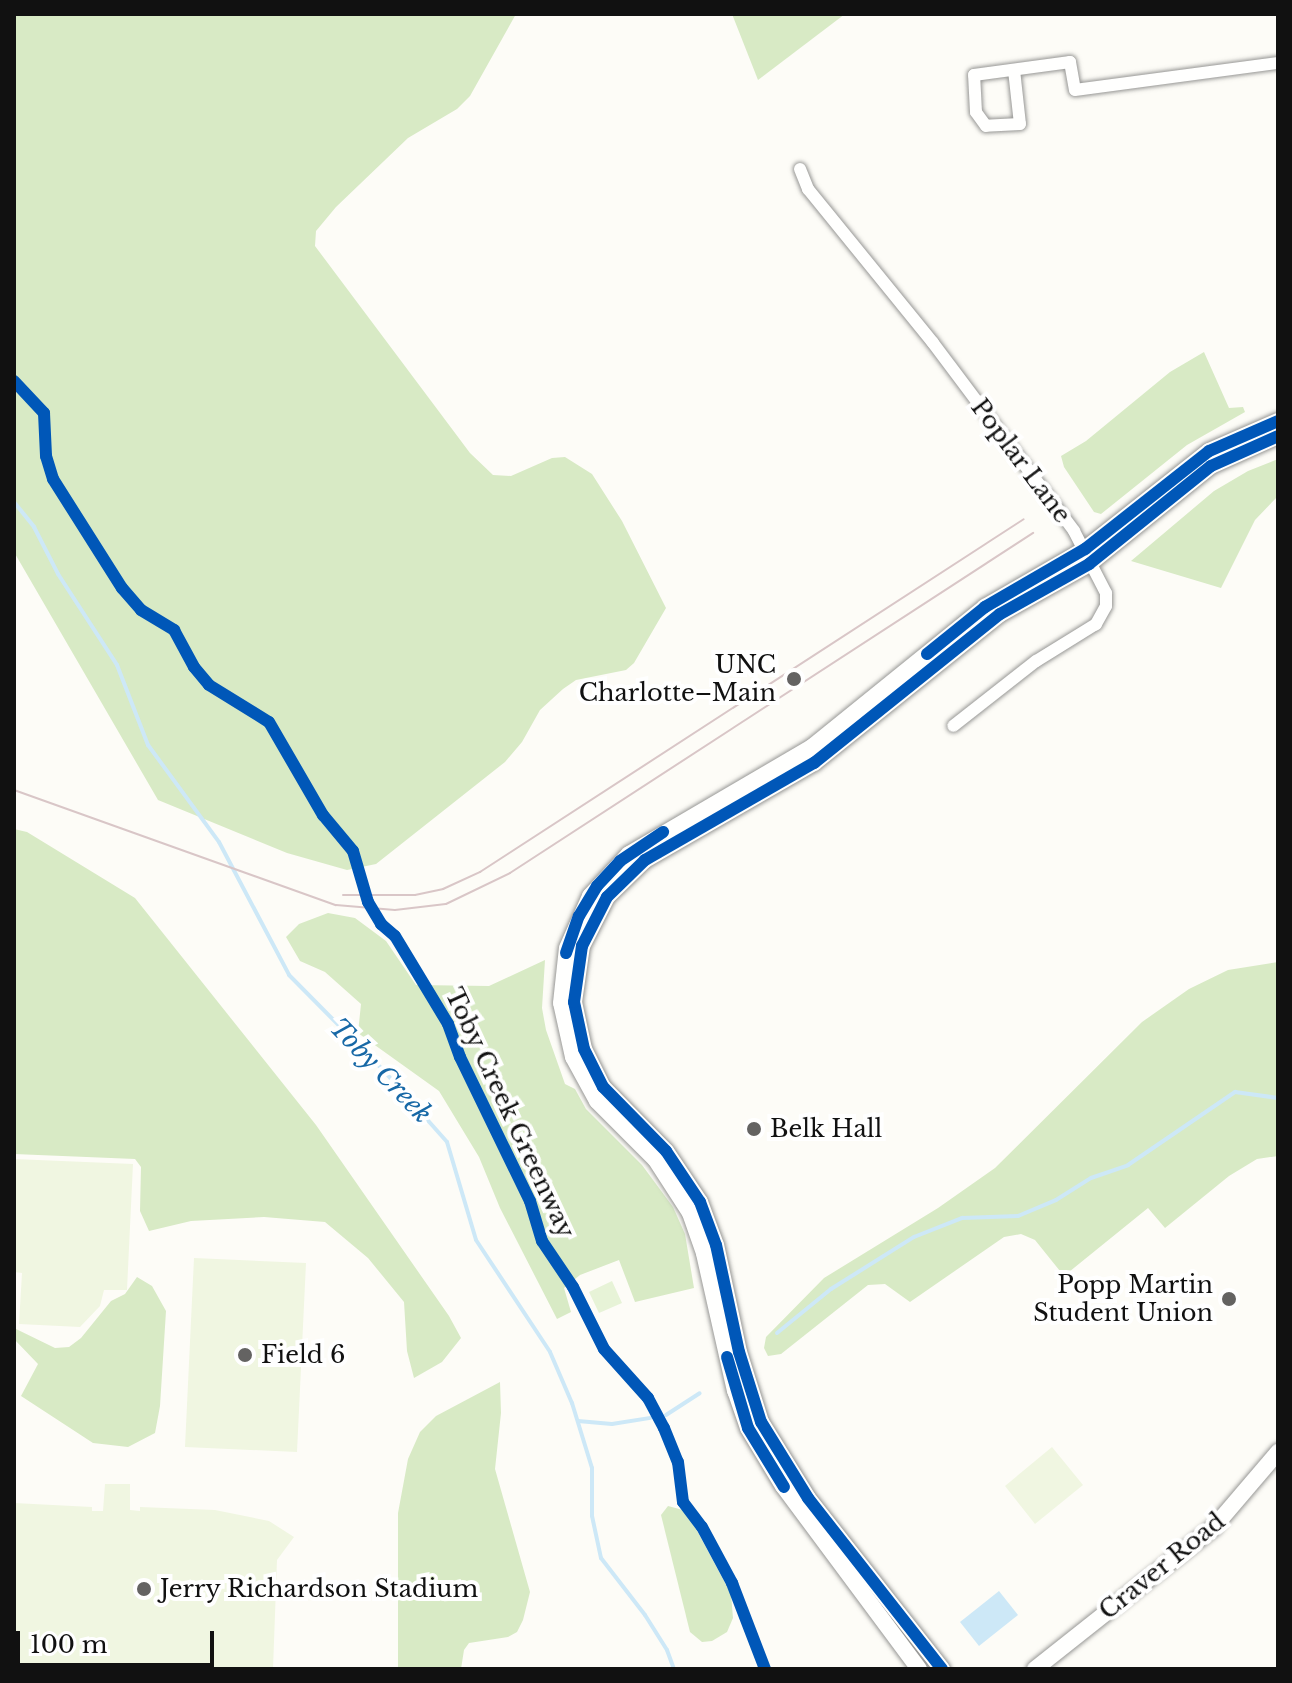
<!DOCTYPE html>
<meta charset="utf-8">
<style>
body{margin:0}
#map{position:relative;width:1292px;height:1683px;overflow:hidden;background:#fdfcf7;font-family:"Libre Baskerville",serif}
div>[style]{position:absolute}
.green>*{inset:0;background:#e7f3d7}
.forest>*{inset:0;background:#d8eac5}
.pitch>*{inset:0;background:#f0f6e1}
.water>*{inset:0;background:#cde8f7}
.stream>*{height:4px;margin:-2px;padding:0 2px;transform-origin:2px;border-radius:2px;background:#cde8f7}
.roads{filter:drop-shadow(0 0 2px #979795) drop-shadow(0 0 2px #979795)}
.minor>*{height:12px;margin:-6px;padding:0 6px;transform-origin:6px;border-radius:6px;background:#fffffe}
.tertiary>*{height:16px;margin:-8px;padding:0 8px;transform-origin:8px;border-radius:8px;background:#fffffe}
.tram>*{height:2px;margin:-1px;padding:0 1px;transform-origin:1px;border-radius:1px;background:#d9c6c7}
.cycleway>*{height:12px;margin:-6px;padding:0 6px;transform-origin:6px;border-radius:6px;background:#0057b8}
.dots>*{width:22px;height:22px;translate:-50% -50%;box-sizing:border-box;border:4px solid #fff;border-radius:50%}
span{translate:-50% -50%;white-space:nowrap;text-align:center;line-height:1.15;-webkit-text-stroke:8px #fff;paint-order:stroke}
.street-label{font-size:24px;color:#111}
.poi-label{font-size:24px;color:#111}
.right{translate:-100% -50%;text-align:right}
.left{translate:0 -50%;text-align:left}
.water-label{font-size:26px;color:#1768a6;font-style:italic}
.frame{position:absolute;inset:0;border:16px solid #111;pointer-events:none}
.scale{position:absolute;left:16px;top:1631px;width:198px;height:36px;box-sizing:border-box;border:4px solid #111;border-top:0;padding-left:10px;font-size:24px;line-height:28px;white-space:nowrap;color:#111;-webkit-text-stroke:6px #fff;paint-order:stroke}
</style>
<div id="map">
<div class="green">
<i style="clip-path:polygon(612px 1281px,622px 1303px,599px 1313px,589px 1292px)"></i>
</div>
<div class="forest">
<i style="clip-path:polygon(14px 14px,516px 14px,470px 96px,457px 109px,408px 138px,336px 207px,316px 231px,315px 246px,470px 453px,493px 475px,511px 476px,552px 458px,565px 457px,592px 474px,622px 521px,666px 608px,634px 663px,626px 670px,576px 680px,563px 689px,540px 710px,522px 742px,505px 762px,376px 864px,347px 870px,287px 853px,158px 800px,14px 552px)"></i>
<i style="clip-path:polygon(732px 14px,845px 14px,758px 80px)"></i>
<i style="clip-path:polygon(1204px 352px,1229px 408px,1243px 407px,1245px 412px,1187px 445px,1101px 514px,1094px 512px,1064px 467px,1061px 456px,1086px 441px,1170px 372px)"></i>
<i style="clip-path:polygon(1278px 459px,1278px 496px,1255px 520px,1221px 588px,1131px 561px,1214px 491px,1248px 471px)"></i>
<i style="clip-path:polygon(14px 829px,27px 832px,135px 898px,316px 1125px,449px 1316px,461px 1338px,442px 1362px,414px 1378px,407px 1351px,404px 1302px,368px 1258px,325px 1222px,264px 1217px,191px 1221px,149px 1231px,140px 1211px,141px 1167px,135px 1159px,14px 1154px)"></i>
<i style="clip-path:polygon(328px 913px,355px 918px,386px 941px,416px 985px,489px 986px,545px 960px,542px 1008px,546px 1030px,565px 1084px,575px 1089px,586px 1109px,642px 1165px,673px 1207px,685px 1234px,694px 1288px,635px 1302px,619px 1260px,580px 1275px,564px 1288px,571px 1312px,557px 1319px,500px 1208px,479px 1157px,439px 1091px,358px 1033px,361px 1004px,325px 972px,300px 961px,286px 937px,299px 924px)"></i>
<i style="clip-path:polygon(1278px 962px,1278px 1156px,1257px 1159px,1229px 1176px,1165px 1228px,1148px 1208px,1064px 1276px,1035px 1240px,1021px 1234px,1004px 1237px,910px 1302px,885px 1284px,868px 1285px,781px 1354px,768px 1356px,764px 1348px,766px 1337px,824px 1278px,938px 1208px,995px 1168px,1142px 1022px,1189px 989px,1228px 970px)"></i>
<i style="clip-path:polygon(137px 1277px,152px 1286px,166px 1311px,160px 1406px,155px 1433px,128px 1447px,93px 1443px,21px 1396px,38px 1364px,14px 1339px,14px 1328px,55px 1348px,69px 1347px,81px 1338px,111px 1301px,125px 1294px)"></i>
<i style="clip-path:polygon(500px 1382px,501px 1413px,495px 1469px,530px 1592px,523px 1620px,517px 1632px,508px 1637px,469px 1643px,464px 1650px,461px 1669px,398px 1669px,398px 1513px,408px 1459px,420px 1432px,436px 1416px)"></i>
<i style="clip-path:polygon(668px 1506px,683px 1510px,694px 1525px,731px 1594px,733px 1618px,727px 1632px,712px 1641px,702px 1642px,690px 1632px,661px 1515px)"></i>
</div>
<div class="pitch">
<i style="clip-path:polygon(14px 1159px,133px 1164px,127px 1290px,104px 1290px,100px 1306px,80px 1327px,19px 1324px,22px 1273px,14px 1272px)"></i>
<i style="clip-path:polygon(194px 1258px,306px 1263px,297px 1452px,185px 1447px)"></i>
<i style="clip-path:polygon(1052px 1447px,1083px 1485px,1035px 1524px,1005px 1486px)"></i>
<i style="clip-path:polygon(105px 1484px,130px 1484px,130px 1510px,140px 1511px,140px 1507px,215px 1510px,269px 1521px,294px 1537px,277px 1560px,273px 1669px,14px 1669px,14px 1503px,92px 1507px,92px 1511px,103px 1511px)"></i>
</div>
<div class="water">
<i style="clip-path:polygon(999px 1591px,1018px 1615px,979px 1646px,960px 1622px)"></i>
</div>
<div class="stream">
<i style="left:14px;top:502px;width:32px;rotate:51deg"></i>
<i style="left:34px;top:527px;width:53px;rotate:62.9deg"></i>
<i style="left:58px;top:574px;width:108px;rotate:57deg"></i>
<i style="left:117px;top:665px;width:86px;rotate:68.8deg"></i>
<i style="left:148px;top:745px;width:120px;rotate:53.8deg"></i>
<i style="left:219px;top:842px;width:150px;rotate:62.2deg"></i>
<i style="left:289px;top:975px;width:135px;rotate:45.3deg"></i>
<i style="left:384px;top:1071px;width:95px;rotate:48.4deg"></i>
<i style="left:447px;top:1142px;width:102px;rotate:73.5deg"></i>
<i style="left:476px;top:1240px;width:134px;rotate:56.5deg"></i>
<i style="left:550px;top:1352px;width:56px;rotate:66.7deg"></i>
<i style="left:572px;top:1403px;width:68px;rotate:72.9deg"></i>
<i style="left:592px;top:1468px;width:48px;rotate:90deg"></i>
<i style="left:592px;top:1516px;width:43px;rotate:77.9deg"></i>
<i style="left:601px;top:1558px;width:72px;rotate:52.3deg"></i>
<i style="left:645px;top:1615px;width:41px;rotate:57.8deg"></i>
<i style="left:667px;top:1650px;width:20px;rotate:70deg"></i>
<i style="left:777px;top:1333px;width:70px;rotate:-39.2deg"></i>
<i style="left:831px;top:1289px;width:98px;rotate:-32.1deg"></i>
<i style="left:914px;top:1237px;width:52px;rotate:-21.6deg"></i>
<i style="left:962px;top:1218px;width:56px;rotate:-2deg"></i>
<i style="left:1018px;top:1216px;width:41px;rotate:-22.8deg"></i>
<i style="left:1056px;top:1200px;width:41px;rotate:-32.2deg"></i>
<i style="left:1091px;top:1178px;width:39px;rotate:-19deg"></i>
<i style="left:1128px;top:1165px;width:130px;rotate:-34.3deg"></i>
<i style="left:1235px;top:1092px;width:43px;rotate:7.9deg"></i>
<i style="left:666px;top:1415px;width:40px;rotate:-32.9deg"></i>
<i style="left:578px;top:1421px;width:34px;rotate:5deg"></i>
<i style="left:612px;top:1424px;width:39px;rotate:-9deg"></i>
</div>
<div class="roads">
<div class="minor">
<i style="left:1014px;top:70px;width:54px;rotate:83.7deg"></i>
<i style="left:1020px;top:124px;width:34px;rotate:177deg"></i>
<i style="left:986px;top:126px;width:17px;rotate:-126deg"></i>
<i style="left:976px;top:112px;width:37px;rotate:-93deg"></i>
<i style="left:974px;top:75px;width:97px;rotate:-7.7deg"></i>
<i style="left:1070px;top:62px;width:28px;rotate:80deg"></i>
<i style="left:1075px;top:90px;width:205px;rotate:-7.6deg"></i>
<i style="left:800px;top:169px;width:22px;rotate:68deg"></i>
<i style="left:808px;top:189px;width:198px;rotate:50.9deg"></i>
<i style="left:933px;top:343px;width:235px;rotate:53.1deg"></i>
<i style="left:1074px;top:531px;width:70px;rotate:62.7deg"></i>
<i style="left:1106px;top:593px;width:13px;rotate:90deg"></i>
<i style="left:1106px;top:606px;width:21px;rotate:119deg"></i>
<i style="left:1096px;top:624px;width:70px;rotate:148.3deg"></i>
<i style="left:1036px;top:661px;width:105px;rotate:141.9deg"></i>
</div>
<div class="tertiary">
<i style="left:919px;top:1669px;width:228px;rotate:-126.6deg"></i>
<i style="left:783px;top:1486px;width:68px;rotate:-121.1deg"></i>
<i style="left:748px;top:1428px;width:39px;rotate:-109deg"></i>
<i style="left:735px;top:1391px;width:141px;rotate:-102.7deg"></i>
<i style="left:704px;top:1253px;width:42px;rotate:-109.3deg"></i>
<i style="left:690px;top:1213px;width:64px;rotate:-122.9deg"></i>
<i style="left:655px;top:1159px;width:82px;rotate:-135deg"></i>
<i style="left:597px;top:1101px;width:50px;rotate:-118.6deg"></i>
<i style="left:573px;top:1057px;width:55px;rotate:-102.5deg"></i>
<i style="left:561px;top:1003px;width:55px;rotate:-83.8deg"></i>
<i style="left:567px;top:948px;width:57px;rotate:-66.1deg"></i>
<i style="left:590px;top:896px;width:57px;rotate:-47.1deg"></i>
<i style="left:629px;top:854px;width:212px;rotate:-30.3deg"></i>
<i style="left:812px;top:747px;width:223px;rotate:-39deg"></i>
<i style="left:985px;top:607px;width:116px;rotate:-30.1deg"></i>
<i style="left:1085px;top:549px;width:158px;rotate:-38.3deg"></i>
<i style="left:1209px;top:451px;width:75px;rotate:-23.5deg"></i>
<i style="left:942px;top:1669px;width:217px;rotate:-128.1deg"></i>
<i style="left:808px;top:1498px;width:89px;rotate:-121.7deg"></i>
<i style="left:761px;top:1422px;width:73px;rotate:-107.4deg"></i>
<i style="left:739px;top:1352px;width:109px;rotate:-102.1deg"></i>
<i style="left:716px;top:1245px;width:46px;rotate:-110.4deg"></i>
<i style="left:700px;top:1202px;width:61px;rotate:-123.7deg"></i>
<i style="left:666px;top:1151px;width:90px;rotate:-134.5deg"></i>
<i style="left:603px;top:1087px;width:42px;rotate:-116.6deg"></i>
<i style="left:584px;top:1049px;width:48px;rotate:-102deg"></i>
<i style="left:574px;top:1002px;width:57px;rotate:-81.9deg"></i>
<i style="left:582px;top:946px;width:55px;rotate:-63deg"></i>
<i style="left:607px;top:897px;width:53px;rotate:-44.2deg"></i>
<i style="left:645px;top:860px;width:195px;rotate:-29.9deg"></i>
<i style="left:814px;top:763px;width:238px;rotate:-38.7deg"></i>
<i style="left:1000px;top:614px;width:102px;rotate:-29.3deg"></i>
<i style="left:1089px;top:564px;width:156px;rotate:-38.8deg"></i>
<i style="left:1211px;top:466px;width:73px;rotate:-24.1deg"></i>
<i style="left:1035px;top:1669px;width:228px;rotate:-38.4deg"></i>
<i style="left:1214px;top:1527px;width:99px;rotate:-49.5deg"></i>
</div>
</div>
<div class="tram">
<i style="left:14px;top:790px;width:342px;rotate:19.7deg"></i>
<i style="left:336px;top:905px;width:59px;rotate:4.8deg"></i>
<i style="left:395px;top:910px;width:51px;rotate:-6.7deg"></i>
<i style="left:446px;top:904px;width:71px;rotate:-25.8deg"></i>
<i style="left:510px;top:873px;width:624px;rotate:-33.03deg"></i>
<i style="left:343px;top:895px;width:72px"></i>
<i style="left:415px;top:895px;width:29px;rotate:-12deg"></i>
<i style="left:443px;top:889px;width:41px;rotate:-24.7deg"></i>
<i style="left:480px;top:872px;width:648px;rotate:-32.98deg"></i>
</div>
<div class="cycleway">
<i style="left:14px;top:381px;width:44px;rotate:46.8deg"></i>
<i style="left:44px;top:413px;width:43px;rotate:87.3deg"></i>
<i style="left:46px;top:456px;width:24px;rotate:73deg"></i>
<i style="left:53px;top:479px;width:129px;rotate:57.7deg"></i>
<i style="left:122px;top:588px;width:29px;rotate:49deg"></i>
<i style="left:141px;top:610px;width:39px;rotate:31deg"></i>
<i style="left:174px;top:630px;width:42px;rotate:61.6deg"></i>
<i style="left:194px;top:667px;width:23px;rotate:50deg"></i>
<i style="left:209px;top:685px;width:70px;rotate:31.7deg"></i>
<i style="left:269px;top:722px;width:108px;rotate:59.9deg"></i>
<i style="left:323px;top:815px;width:47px;rotate:50.2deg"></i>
<i style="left:353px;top:851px;width:53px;rotate:73.6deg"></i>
<i style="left:368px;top:902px;width:26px;rotate:59deg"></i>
<i style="left:381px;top:924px;width:18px;rotate:41deg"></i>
<i style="left:395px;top:936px;width:103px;rotate:58.9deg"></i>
<i style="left:448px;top:1024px;width:35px;rotate:70deg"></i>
<i style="left:460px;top:1057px;width:160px;rotate:64.1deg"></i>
<i style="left:530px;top:1201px;width:42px;rotate:73.3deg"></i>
<i style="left:542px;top:1241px;width:55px;rotate:56deg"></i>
<i style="left:573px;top:1287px;width:69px;rotate:63.4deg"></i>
<i style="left:604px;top:1349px;width:66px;rotate:48.1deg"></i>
<i style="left:648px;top:1398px;width:34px;rotate:62deg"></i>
<i style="left:664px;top:1428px;width:37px;rotate:68deg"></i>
<i style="left:678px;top:1462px;width:40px;rotate:82.9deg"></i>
<i style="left:683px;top:1502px;width:31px;rotate:53deg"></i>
<i style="left:702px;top:1527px;width:64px;rotate:61.8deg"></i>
<i style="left:732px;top:1583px;width:92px;rotate:69deg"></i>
<i style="left:927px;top:654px;width:75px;rotate:-39deg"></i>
<i style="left:985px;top:607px;width:116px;rotate:-30.1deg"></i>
<i style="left:1085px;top:549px;width:158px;rotate:-38.3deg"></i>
<i style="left:1209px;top:451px;width:75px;rotate:-23.5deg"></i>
<i style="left:566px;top:953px;width:39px;rotate:-71deg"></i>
<i style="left:579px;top:916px;width:35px;rotate:-59deg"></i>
<i style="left:597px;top:886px;width:34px;rotate:-47deg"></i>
<i style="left:620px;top:861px;width:52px;rotate:-34deg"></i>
<i style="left:727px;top:1357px;width:74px;rotate:73.5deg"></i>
<i style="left:748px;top:1428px;width:69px;rotate:58.6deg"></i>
<i style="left:942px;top:1669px;width:217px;rotate:-128.1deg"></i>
<i style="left:808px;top:1498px;width:89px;rotate:-121.7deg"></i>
<i style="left:761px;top:1422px;width:73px;rotate:-107.4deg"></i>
<i style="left:739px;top:1352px;width:109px;rotate:-102.1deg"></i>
<i style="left:716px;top:1245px;width:46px;rotate:-110.4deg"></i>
<i style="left:700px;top:1202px;width:61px;rotate:-123.7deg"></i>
<i style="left:666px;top:1151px;width:90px;rotate:-134.5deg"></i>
<i style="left:603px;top:1087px;width:42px;rotate:-116.6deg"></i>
<i style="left:584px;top:1049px;width:48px;rotate:-102deg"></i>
<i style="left:574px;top:1002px;width:57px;rotate:-81.9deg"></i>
<i style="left:582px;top:946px;width:55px;rotate:-63deg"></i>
<i style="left:607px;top:897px;width:53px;rotate:-44.2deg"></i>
<i style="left:645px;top:860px;width:195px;rotate:-29.9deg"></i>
<i style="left:814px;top:763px;width:238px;rotate:-38.7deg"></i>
<i style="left:1000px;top:614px;width:102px;rotate:-29.3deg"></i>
<i style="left:1089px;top:564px;width:156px;rotate:-38.8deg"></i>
<i style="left:1211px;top:466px;width:73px;rotate:-24.1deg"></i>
</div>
<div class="dots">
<i style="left:794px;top:679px;background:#646362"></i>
<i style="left:754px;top:1129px;background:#646362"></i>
<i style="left:1229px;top:1299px;background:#646362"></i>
<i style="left:245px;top:1355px;background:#646362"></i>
<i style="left:144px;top:1589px;background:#646362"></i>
</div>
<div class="street-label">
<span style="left:1021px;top:461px;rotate:53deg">Poplar Lane</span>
<span style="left:510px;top:1113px;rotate:65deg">Toby Creek Greenway</span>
<span style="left:1162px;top:1566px;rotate:-39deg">Craver Road</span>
</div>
<div class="poi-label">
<span class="right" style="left:776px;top:679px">UNC<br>Charlotte–Main</span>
<span class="left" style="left:770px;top:1129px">Belk Hall</span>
<span class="right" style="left:1213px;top:1299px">Popp Martin<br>Student Union</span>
<span class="left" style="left:261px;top:1355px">Field 6</span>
<span class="left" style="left:160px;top:1589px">Jerry Richardson Stadium</span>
</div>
<div class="water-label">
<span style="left:380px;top:1071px;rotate:46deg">Toby Creek</span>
</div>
<div class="frame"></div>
<div class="scale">100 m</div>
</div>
